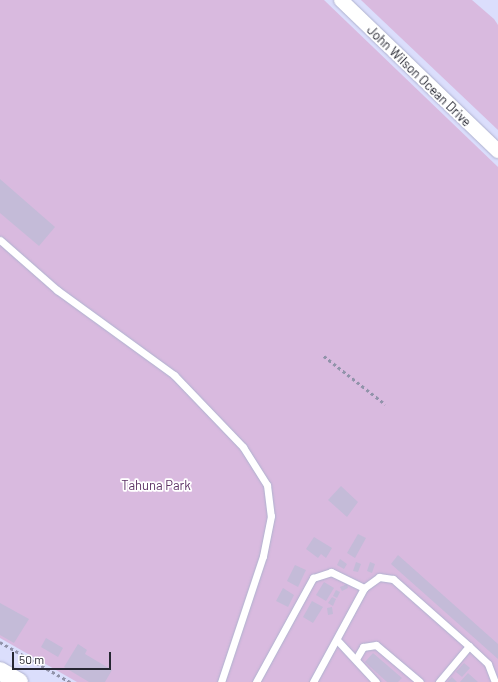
<!DOCTYPE html>
<style>
body{margin:0}
#map{position:relative;width:498px;height:682px;overflow:hidden;background:#dbdefc;font-family:Barlow,sans-serif}
div>[style]{position:absolute}
.green>*{inset:0;background:#d9badf}
.building>*{inset:0;background:#c4bbd8}
.path>*{height:2.5px;margin-top:-1.25px;transform-origin:0;background:repeating-linear-gradient(90deg,#9193aa 0 3px,transparent 0 6px)}
.roads{filter:drop-shadow(0 0 1px #afb2cf) drop-shadow(0 0 1px #afb2cf)}
.service>*{height:7px;margin:-3.5px;padding:0 3.5px;transform-origin:3.5px;border-radius:3.5px;background:#fff}
.minor>*{height:14px;margin:-7px;padding:0 7px;transform-origin:7px;border-radius:7px;background:#fff}
.tertiary>*{height:18px;margin:-9px;padding:0 9px;transform-origin:9px;border-radius:9px;background:#fff}
span{translate:-50% -50%;white-space:nowrap;text-align:center;line-height:1.15;-webkit-text-stroke:3.5px #fff;paint-order:stroke}
.street-label{font-size:13px;color:#262732}
.park-label{font-size:13px;color:#5c3265}
.scale{position:absolute;left:12px;top:652px;width:99px;height:18px;box-sizing:border-box;border:2px solid #262732;border-top:0;padding-left:5px;font-size:12px;line-height:14px;white-space:nowrap;color:#262732;-webkit-text-stroke:3px #fff;paint-order:stroke}
</style>
<div id="map">
<div class="green">
<i style="clip-path:polygon(0 0,324px 0,498px 167px,498px 682px,77px 682px,0 638px)"></i>
<i style="clip-path:polygon(361px 0,472px 0,494px 19px,498px 25px,498px 130px)"></i>
</div>
<div class="building">
<i style="clip-path:polygon(0 179px,55px 227px,39px 246px,0 213px)"></i>
<i style="clip-path:polygon(341px 486px,358px 502px,347px 517px,328px 500px)"></i>
<i style="clip-path:polygon(358px 534px,366px 538px,355px 558px,347px 553px)"></i>
<i style="clip-path:polygon(314px 537px,332px 548px,326px 558px,321px 554px,318px 558px,306px 549px)"></i>
<i style="clip-path:polygon(398px 555px,498px 644px,498px 659px,391px 564px)"></i>
<i style="clip-path:polygon(340px 559px,347px 564px,344px 569px,337px 565px)"></i>
<i style="clip-path:polygon(356px 562px,361px 564px,358px 572px,353px 571px)"></i>
<i style="clip-path:polygon(370px 562px,375px 564px,372px 573px,367px 571px)"></i>
<i style="clip-path:polygon(295px 565px,306px 570px,298px 587px,287px 581px)"></i>
<i style="clip-path:polygon(324px 582px,334px 588px,326px 601px,316px 595px)"></i>
<i style="clip-path:polygon(347px 584px,348px 588px,342px 591px,340px 587px)"></i>
<i style="clip-path:polygon(283px 588px,294px 595px,288px 607px,276px 601px)"></i>
<i style="clip-path:polygon(336px 590px,340px 592px,337px 598px,333px 596px)"></i>
<i style="clip-path:polygon(332px 597px,336px 599px,333px 606px,328px 603px)"></i>
<i style="clip-path:polygon(312px 601px,323px 607px,313px 623px,303px 617px)"></i>
<i style="clip-path:polygon(0 603px,29px 619px,14px 643px,0 635px)"></i>
<i style="clip-path:polygon(332px 607px,333px 614px,328px 615px,327px 608px)"></i>
<i style="clip-path:polygon(46px 638px,63px 648px,58px 657px,41px 647px)"></i>
<i style="clip-path:polygon(78px 644px,87px 650px,85px 654px,112px 670px,105px 682px,89px 682px,64px 667px)"></i>
<i style="clip-path:polygon(373px 653px,402px 678px,398px 682px,387px 682px,365px 662px)"></i>
<i style="clip-path:polygon(464px 663px,470px 668px,462px 677px,456px 672px)"></i>
<i style="clip-path:polygon(468px 673px,469px 674px,478px 682px,460px 682px)"></i>
<i style="clip-path:polygon(452px 677px,457px 682px,447px 682px)"></i>
</div>
<div class="path">
<i style="left:324px;top:356px;width:78px;rotate:38.2deg"></i>
<i style="left:0;top:642px;width:81px;rotate:29.7deg"></i>
</div>
<div class="roads">
<div class="service">
<i style="left:0;top:240px;width:76px;rotate:41.3deg"></i>
<i style="left:57px;top:290px;width:145px;rotate:36deg"></i>
<i style="left:174px;top:375px;width:100px;rotate:46.2deg"></i>
<i style="left:243px;top:447px;width:45px;rotate:57.7deg"></i>
<i style="left:267px;top:485px;width:31px;rotate:83deg"></i>
<i style="left:271px;top:516px;width:41px;rotate:101.3deg"></i>
<i style="left:263px;top:556px;width:133px;rotate:108.4deg"></i>
<i style="left:337px;top:640px;width:57px;rotate:47.1deg"></i>
<i style="left:356px;top:659px;width:14px;rotate:-60deg"></i>
<i style="left:363px;top:647px;width:13px;rotate:-9deg"></i>
<i style="left:376px;top:645px;width:57px;rotate:40.1deg"></i>
<i style="left:256px;top:682px;width:119px;rotate:-61.3deg"></i>
<i style="left:313px;top:578px;width:19px;rotate:-18deg"></i>
<i style="left:331px;top:572px;width:37px;rotate:26deg"></i>
<i style="left:313px;top:682px;width:107px;rotate:-61.5deg"></i>
<i style="left:364px;top:588px;width:19px;rotate:-36deg"></i>
<i style="left:379px;top:577px;width:14px;rotate:8deg"></i>
<i style="left:393px;top:579px;width:101px;rotate:41.4deg"></i>
<i style="left:469px;top:646px;width:26px;rotate:43deg"></i>
<i style="left:488px;top:664px;width:19px;rotate:69deg"></i>
<i style="left:439px;top:682px;width:47px;rotate:-50.2deg"></i>
</div>
<div class="minor">
<i style="left:341px;top:0;width:218px;rotate:43.9deg"></i>
</div>
<div class="tertiary">
<i style="left:0;top:671px;width:22px;rotate:30deg"></i>
</div>
</div>
<div class="street-label">
<span style="left:419px;top:76px;rotate:44deg">John Wilson Ocean Drive</span>
</div>
<div class="park-label">
<span style="left:156px;top:485px">Tahuna Park</span>
</div>
<div class="scale">50 m</div>
</div>
